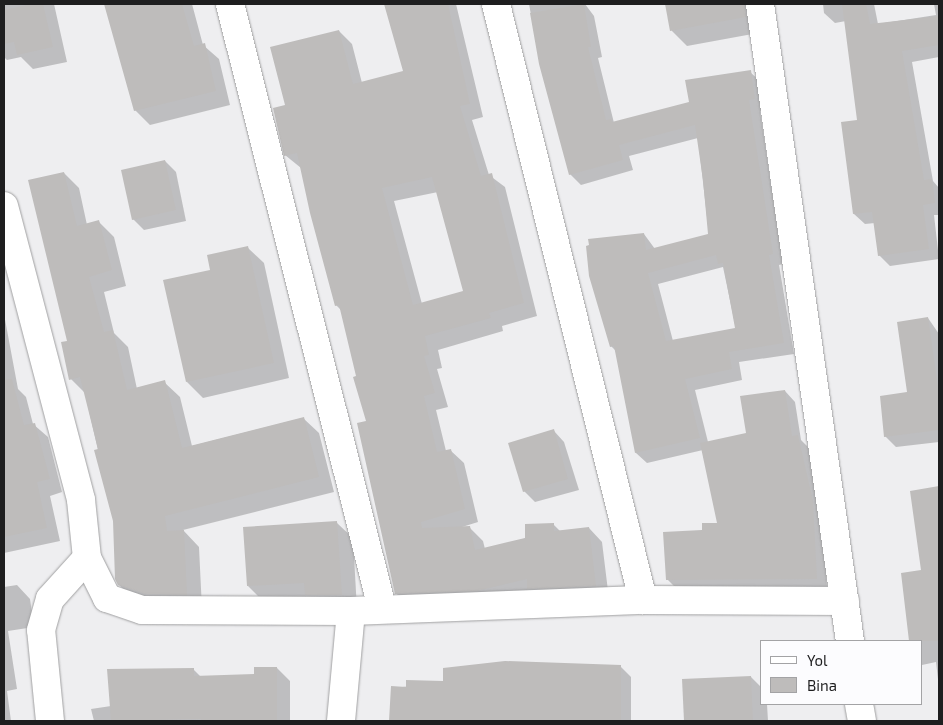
<!DOCTYPE html>
<style>
body{margin:0}
#map{position:relative;width:943px;height:725px;overflow:hidden;background:#eeeef0;font-family:"Exo 2",sans-serif}
div>[style]{position:absolute}
.shadow>*{inset:0;background:#0003}
.building>*{inset:0;background:#bebcbb}
.roads{filter:drop-shadow(0 0 1px #a0a0a1) drop-shadow(0 0 1px #a0a0a1)}
.minor>*{height:28px;margin:-14px;padding:0 14px;transform-origin:14px;border-radius:14px;background:#fff}
.tertiary>*{height:28px;margin:-14px;padding:0 14px;transform-origin:14px;border-radius:14px;background:#fff}
span{translate:-50% -50%;white-space:nowrap;text-align:center;line-height:1.15;-webkit-text-stroke:4.5px #fcfcfe;paint-order:stroke}
.frame{position:absolute;inset:0;border:5px solid #1e1e1f;pointer-events:none}
.legend{position:absolute;left:760px;top:640px;width:162px;height:65px;box-sizing:border-box;background:#fcfcfe;border:1px solid #a3a3a5;margin:0;padding:6px 9px;list-style:none;font-size:15px;color:#1e1e1f}
.legend li{display:flex;align-items:center;gap:10px;height:25px}
.legend b{width:25px;border:1px solid #a3a3a5}
</style>
<div id="map">
<div class="shadow">
<i style="clip-path:polygon(4px 4px,54px 4px,67px 62px,33px 69px,21px 57px,7px 60px,4px 57px)"></i>
<i style="clip-path:polygon(109px 4px,192px 4px,203px 45px,219px 59px,230px 105px,150px 125px,135px 110px,109px 17px)"></i>
<i style="clip-path:polygon(evenodd,385px 4px,456px 4px,483px 117px,472px 120px,489px 175px,505px 187px,537px 316px,502px 326px,503px 331px,438px 350px,442px 368px,437px 369px,448px 407px,436px 410px,446px 451px,450px 450px,464px 463px,478px 522px,462px 527px,469px 527px,483px 541px,485px 549px,527px 538px,553px 524px,560px 531px,589px 528px,602px 542px,609px 599px,409px 607px,396px 593px,367px 422px,342px 311px,336px 305px,301px 168px,285px 155px,286px 106px,339px 31px,352px 44px,362px 83px,404px 72px,385px 4px,438px 192px,465px 292px,422px 304px,394px 201px,438px 192px)"></i>
<i style="clip-path:polygon(evenodd,529px 4px,585px 4px,594px 16px,602px 57px,598px 58px,614px 123px,690px 103px,750px 72px,761px 82px,765px 110px,760px 111px,783px 264px,779px 265px,794px 354px,739px 362px,742px 380px,695px 390px,708px 442px,747px 434px,785px 391px,795px 402px,801px 440px,808px 447px,823px 513px,827px 589px,678px 590px,667px 579px,703px 531px,719px 524px,703px 450px,647px 463px,636px 453px,616px 351px,611px 346px,644px 234px,655px 249px,709px 235px,698px 138px,629px 156px,633px 170px,581px 185px,570px 174px,540px 64px,529px 4px,723px 267px,736px 329px,673px 341px,658px 284px,723px 267px)"></i>
<i style="clip-path:polygon(667px 4px,753px 4px,758px 33px,687px 46px,672px 31px)"></i>
<i style="clip-path:polygon(823px 4px,874px 4px,878px 24px,936px 15px,934px 4px,939px 4px,939px 57px,912px 62px,933px 181px,939px 188px,939px 215px,934px 215px,939px 259px,890px 266px,879px 255px,875px 223px,865px 224px,854px 214px,858px 121px,846px 21px,835px 23px,824px 13px)"></i>
<i style="clip-path:polygon(165px 161px,176px 172px,186px 221px,144px 230px,133px 219px)"></i>
<i style="clip-path:polygon(64px 173px,79px 188px,87px 225px,99px 222px,114px 237px,126px 286px,104px 292px,114px 333px,128px 347px,137px 389px,164px 382px,180px 397px,192px 446px,303px 418px,319px 433px,334px 492px,183px 530px,199px 547px,202px 609px,135px 600px,119px 585px,114px 521px,85px 393px,71px 379px)"></i>
<i style="clip-path:polygon(248px 248px,264px 263px,289px 378px,203px 398px,187px 382px,211px 271px)"></i>
<i style="clip-path:polygon(4px 314px,18px 389px,26px 397px,33px 424px,48px 437px,62px 492px,50px 496px,60px 541px,4px 553px)"></i>
<i style="clip-path:polygon(928px 318px,939px 334px,939px 442px,896px 447px,885px 436px,908px 393px)"></i>
<i style="clip-path:polygon(554px 431px,564px 442px,579px 490px,535px 502px,524px 491px)"></i>
<i style="clip-path:polygon(939px 487px,939px 688px,936px 662px,922px 665px,922px 641px,910px 641px,902px 574px,923px 571px,912px 492px)"></i>
<i style="clip-path:polygon(337px 523px,353px 538px,357px 610px,264px 602px,248px 586px)"></i>
<i style="clip-path:polygon(17px 585px,30px 599px,34px 627px,8px 631px,17px 689px,7px 691px,11px 721px,4px 721px,4px 587px)"></i>
<i style="clip-path:polygon(620px 666px,631px 677px,631px 721px,390px 721px,392px 688px)"></i>
<i style="clip-path:polygon(277px 668px,290px 681px,290px 721px,94px 721px,91px 709px,111px 706px,193px 669px,201px 677px,255px 676px)"></i>
<i style="clip-path:polygon(751px 677px,762px 688px,762px 704px,767px 704px,768px 721px,685px 721px,684px 680px)"></i>
</div>
<div class="building">
<i style="clip-path:polygon(32px 4px,43px 4px,53px 47px,17px 55px,14px 42px,4px 44px,4px 10px)"></i>
<i style="clip-path:polygon(104px 4px,182px 4px,194px 46px,205px 43px,216px 91px,134px 111px)"></i>
<i style="clip-path:polygon(evenodd,384px 4px,448px 4px,470px 104px,460px 106px,481px 176px,492px 173px,524px 303px,489px 313px,491px 318px,425px 336px,429px 355px,424px 356px,435px 393px,424px 396px,437px 452px,451px 449px,465px 509px,421px 522px,422px 528px,470px 526px,475px 550px,525px 538px,525px 524px,554px 523px,554px 531px,589px 527px,596px 586px,527px 589px,527px 579px,477px 591px,395px 594px,357px 423px,366px 421px,353px 377px,356px 376px,339px 305px,335px 306px,310px 213px,297px 153px,284px 156px,273px 108px,285px 105px,270px 47px,339px 30px,353px 84px,403px 71px,384px 4px,432px 177px,463px 291px,413px 305px,382px 188px,432px 177px)"></i>
<i style="clip-path:polygon(evenodd,584px 4px,591px 47px,588px 47px,606px 120px,611px 119px,612px 122px,689px 102px,685px 80px,751px 70px,755px 99px,749px 100px,773px 254px,769px 255px,784px 343px,729px 352px,732px 369px,685px 379px,700px 438px,635px 453px,614px 346px,610px 347px,589px 276px,586px 246px,589px 245px,588px 239px,644px 233px,646px 250px,708px 234px,703px 180px,695px 125px,619px 145px,623px 160px,569px 175px,539px 64px,530px 13px,584px 4px,716px 255px,718px 264px,723px 263px,735px 328px,666px 341px,648px 273px,716px 255px)"></i>
<i style="clip-path:polygon(665px 4px,745px 4px,746px 17px,670px 31px)"></i>
<i style="clip-path:polygon(842px 4px,866px 4px,870px 24px,939px 16px,939px 45px,902px 51px,924px 180px,932px 179px,935px 203px,923px 205px,929px 249px,878px 256px,872px 212px,853px 214px,841px 122px,857px 120px)"></i>
<i style="clip-path:polygon(165px 160px,176px 210px,132px 220px,121px 170px)"></i>
<i style="clip-path:polygon(64px 172px,77px 226px,99px 220px,112px 270px,89px 277px,104px 332px,113px 330px,127px 390px,165px 380px,182px 448px,304px 417px,319px 477px,165px 516px,167px 531px,184px 530px,187px 595px,145px 594px,118px 585px,115px 579px,113px 521px,94px 450px,98px 449px,80px 377px,69px 380px,61px 342px,67px 341px,28px 180px)"></i>
<i style="clip-path:polygon(248px 246px,274px 363px,186px 382px,163px 280px,210px 270px,207px 255px)"></i>
<i style="clip-path:polygon(928px 317px,939px 394px,939px 430px,884px 437px,880px 396px,907px 392px,897px 322px)"></i>
<i style="clip-path:polygon(12px 379px,24px 425px,35px 423px,50px 479px,37px 482px,47px 528px,4px 537px,4px 380px)"></i>
<i style="clip-path:polygon(785px 390px,792px 436px,798px 435px,813px 501px,817px 579px,666px 580px,663px 532px,702px 530px,702px 523px,717px 523px,700px 443px,746px 433px,740px 396px)"></i>
<i style="clip-path:polygon(554px 429px,568px 479px,523px 492px,508px 443px)"></i>
<i style="clip-path:polygon(939px 486px,939px 641px,909px 641px,901px 573px,921px 570px,910px 491px)"></i>
<i style="clip-path:polygon(337px 521px,342px 595px,305px 595px,304px 583px,247px 586px,243px 527px)"></i>
<i style="clip-path:polygon(505px 661px,621px 665px,621px 721px,389px 721px,391px 686px,406px 687px,406px 680px,443px 681px,443px 668px)"></i>
<i style="clip-path:polygon(254px 667px,277px 667px,277px 721px,201px 721px,201px 719px,111px 721px,107px 669px,194px 668px,194px 676px,254px 674px)"></i>
<i style="clip-path:polygon(751px 676px,753px 721px,684px 721px,682px 679px)"></i>
</div>
<div class="roads">
<div class="minor">
<i style="left:230px;top:4px;width:623px;rotate:75.87deg"></i>
<i style="left:496px;top:4px;width:614px;rotate:76.14deg"></i>
<i style="left:4px;top:206px;width:304px;rotate:75.3deg"></i>
<i style="left:81px;top:500px;width:58px;rotate:84.1deg"></i>
<i style="left:87px;top:558px;width:45px;rotate:63.4deg"></i>
<i style="left:107px;top:598px;width:37px;rotate:19deg"></i>
<i style="left:142px;top:610px;width:209px;rotate:0.3deg"></i>
<i style="left:351px;top:611px;width:292px;rotate:-2.2deg"></i>
<i style="left:643px;top:600px;width:202px;rotate:0.3deg"></i>
<i style="left:50px;top:721px;width:91px;rotate:-95.6deg"></i>
<i style="left:41px;top:630px;width:32px;rotate:-74deg"></i>
<i style="left:50px;top:599px;width:55px;rotate:-47.9deg"></i>
<i style="left:341px;top:721px;width:110px;rotate:-84.8deg"></i>
</div>
<div class="tertiary">
<i style="left:760px;top:4px;width:643px;rotate:81.96deg"></i>
<i style="left:859px;top:704px;width:17px;rotate:80deg"></i>
</div>
</div>
<div class="frame"></div>
<ul class="legend">
<li><b style="height:6px;background:#fff"></b>Yol</li>
<li><b style="height:14px;background:#bebcbb"></b>Bina</li>
</ul>
</div>
